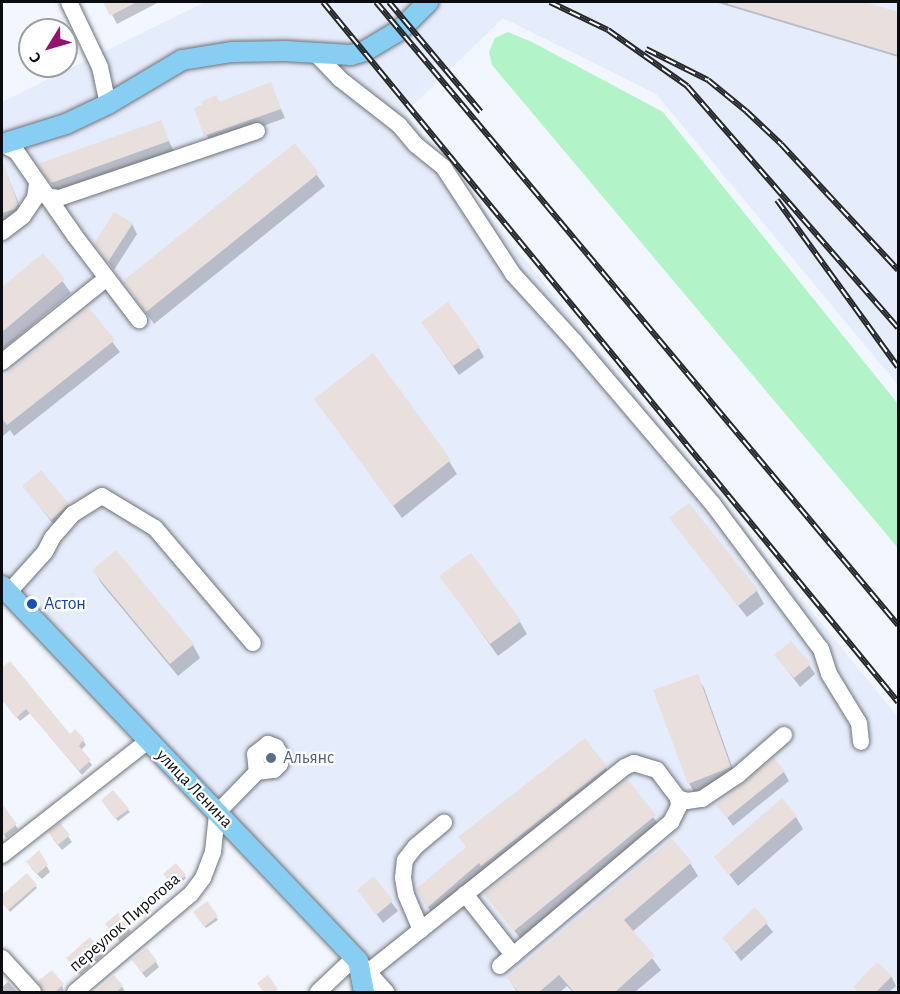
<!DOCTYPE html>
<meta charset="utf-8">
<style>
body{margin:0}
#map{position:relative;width:900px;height:994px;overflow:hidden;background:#f2f6fe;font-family:"Alegreya Sans",sans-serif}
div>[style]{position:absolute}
.built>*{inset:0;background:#e5ecfb}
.green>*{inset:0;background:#b2f3c8}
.shadow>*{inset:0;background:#0003}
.building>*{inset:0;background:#e9dfdd}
.roads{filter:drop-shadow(0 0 2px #6f7279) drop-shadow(0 0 2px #6f7279)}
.minor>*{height:16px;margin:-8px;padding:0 8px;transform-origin:8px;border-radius:8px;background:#fff}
.major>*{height:20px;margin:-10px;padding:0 10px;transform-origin:10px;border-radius:10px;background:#88cef3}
.rail>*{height:6px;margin-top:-3px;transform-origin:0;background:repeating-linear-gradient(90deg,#fff 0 11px,#25272a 0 22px);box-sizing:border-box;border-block:2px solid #25272a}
.dots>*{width:16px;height:16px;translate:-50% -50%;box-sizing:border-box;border:3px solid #fff;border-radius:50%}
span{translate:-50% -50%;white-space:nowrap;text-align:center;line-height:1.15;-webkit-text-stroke:4.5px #fff;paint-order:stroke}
.transit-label{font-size:18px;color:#164399}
.left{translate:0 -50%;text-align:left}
.service-label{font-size:18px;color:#4e5e75}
.street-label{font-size:18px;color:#0b0c0f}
.frame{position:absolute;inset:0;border:3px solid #0b0c0f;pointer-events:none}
.north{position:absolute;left:18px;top:18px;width:60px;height:60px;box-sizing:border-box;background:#fff;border:2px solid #9d9e9f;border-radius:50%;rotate:233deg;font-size:16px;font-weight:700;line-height:24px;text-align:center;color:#0b0c0f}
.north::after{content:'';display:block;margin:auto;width:21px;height:27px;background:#94126c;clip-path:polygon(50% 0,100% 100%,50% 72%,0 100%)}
</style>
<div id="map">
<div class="built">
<i style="clip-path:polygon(205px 2px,898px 2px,898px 385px,656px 94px,503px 18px,405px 113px,898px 717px,898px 992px,369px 992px,335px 951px,2px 603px,2px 102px)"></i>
</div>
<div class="green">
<i style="clip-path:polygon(508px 32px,532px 42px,663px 112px,898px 404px,898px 548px,492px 65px,489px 52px,495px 38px)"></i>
</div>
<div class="shadow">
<i style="clip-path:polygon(105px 2px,159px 2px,117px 24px)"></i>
<i style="clip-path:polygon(715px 2px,859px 2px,898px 13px,898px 57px)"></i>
<i style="clip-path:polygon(270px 84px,285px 118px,211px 145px,196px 109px,216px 97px,220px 103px)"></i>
<i style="clip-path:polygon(160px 122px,175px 154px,60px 195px,47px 177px)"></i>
<i style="clip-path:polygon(294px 145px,325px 186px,154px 324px,125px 282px)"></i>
<i style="clip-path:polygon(8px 177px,24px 216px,2px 227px,2px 179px)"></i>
<i style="clip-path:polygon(132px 224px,137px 234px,114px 270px,102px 254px)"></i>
<i style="clip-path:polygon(43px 255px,71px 293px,2px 350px,2px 289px)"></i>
<i style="clip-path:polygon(88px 310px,120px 352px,14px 436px,10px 430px,2px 437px,2px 378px)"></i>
<i style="clip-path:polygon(428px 331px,479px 348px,484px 357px,459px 375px)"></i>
<i style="clip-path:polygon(316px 399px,449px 461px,457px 474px,402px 518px)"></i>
<i style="clip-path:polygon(24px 486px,68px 505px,73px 514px,57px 529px)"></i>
<i style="clip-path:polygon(671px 519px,757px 591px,764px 604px,747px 617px)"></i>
<i style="clip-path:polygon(116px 552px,193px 645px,200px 658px,178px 676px,101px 583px,94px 570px)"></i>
<i style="clip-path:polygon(441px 576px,520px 622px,527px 634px,498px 656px)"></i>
<i style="clip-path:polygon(776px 655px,809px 665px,815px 674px,800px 687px)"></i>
<i style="clip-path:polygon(10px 663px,70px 736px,75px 732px,83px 740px,86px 745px,81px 750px,92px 765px,82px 775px,30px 713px,20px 721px,2px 699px,2px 669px)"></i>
<i style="clip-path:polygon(697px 676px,704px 688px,737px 780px,696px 796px,689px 783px)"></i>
<i style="clip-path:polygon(606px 768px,613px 780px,435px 919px,418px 890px,467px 848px,460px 837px)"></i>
<i style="clip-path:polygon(784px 772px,789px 781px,733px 826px,718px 805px)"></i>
<i style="clip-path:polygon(626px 781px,662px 829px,523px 942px,486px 894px)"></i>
<i style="clip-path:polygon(104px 803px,128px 810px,130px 812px,118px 821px)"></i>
<i style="clip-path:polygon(2px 806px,18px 829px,6px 838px,2px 831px)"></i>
<i style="clip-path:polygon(796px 817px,803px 829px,738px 886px,716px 857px)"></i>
<i style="clip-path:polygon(60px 825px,72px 842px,62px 850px,53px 839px)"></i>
<i style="clip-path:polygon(39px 853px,50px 872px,42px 879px,31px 868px)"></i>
<i style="clip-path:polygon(690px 863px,698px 876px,632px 932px,661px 970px,635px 992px,573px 992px,567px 986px,560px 992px,517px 992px,509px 979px)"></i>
<i style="clip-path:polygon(176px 865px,186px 878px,175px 888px,166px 877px)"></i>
<i style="clip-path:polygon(26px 875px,37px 888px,10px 912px,2px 902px,2px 897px)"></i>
<i style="clip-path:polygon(373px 878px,398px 911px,383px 923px,359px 890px)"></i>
<i style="clip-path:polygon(207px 903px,218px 920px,206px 928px,195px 912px)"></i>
<i style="clip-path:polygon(755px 910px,773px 932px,741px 961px,724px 938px)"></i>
<i style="clip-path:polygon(107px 925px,127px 926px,131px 932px,120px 942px)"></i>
<i style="clip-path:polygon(90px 939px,102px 956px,80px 975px,71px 964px)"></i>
<i style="clip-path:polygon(156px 962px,159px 967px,146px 978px,137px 966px)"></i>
<i style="clip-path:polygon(891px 976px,896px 986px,889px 992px,858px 992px,855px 987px)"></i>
<i style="clip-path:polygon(8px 982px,17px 992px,2px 992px,2px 987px)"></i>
<i style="clip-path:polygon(62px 985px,64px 992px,47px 992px)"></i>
<i style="clip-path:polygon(122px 986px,125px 992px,99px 992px)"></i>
</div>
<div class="building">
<i style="clip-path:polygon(103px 2px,137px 2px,110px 16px)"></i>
<i style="clip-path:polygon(728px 2px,864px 2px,898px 12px,898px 55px,728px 4px)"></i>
<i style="clip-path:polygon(271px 82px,281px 109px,204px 136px,194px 108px,202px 105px,202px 101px,217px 95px,219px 102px)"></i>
<i style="clip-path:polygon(161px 120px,169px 141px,51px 183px,38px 164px)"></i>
<i style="clip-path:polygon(295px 143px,319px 173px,146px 312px,123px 281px)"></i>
<i style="clip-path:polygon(2px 159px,18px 204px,15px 209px,2px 213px)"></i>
<i style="clip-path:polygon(114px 212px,133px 223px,108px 262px,94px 244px)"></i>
<i style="clip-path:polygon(43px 253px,65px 279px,2px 332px,2px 287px)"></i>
<i style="clip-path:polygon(448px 302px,480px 347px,453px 366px,421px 322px)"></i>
<i style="clip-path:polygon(89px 308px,115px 340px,7px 425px,2px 419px,2px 377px)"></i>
<i style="clip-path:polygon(373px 353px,451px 460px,393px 506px,314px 399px)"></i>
<i style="clip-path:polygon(41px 470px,69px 504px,51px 520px,22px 486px)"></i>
<i style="clip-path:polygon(689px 503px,758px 590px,738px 606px,669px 518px)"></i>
<i style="clip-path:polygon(116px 550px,194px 644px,170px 664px,92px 570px)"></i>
<i style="clip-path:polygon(471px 553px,521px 621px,490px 644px,439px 576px)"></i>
<i style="clip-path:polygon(791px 641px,811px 664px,794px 678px,774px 655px)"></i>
<i style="clip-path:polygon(10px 661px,70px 734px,75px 729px,84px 739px,79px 746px,91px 760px,79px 771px,26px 709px,16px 718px,2px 700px,2px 668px)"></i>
<i style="clip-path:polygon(698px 674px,731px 767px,688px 784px,653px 690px)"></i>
<i style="clip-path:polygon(585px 738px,607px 767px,481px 866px,479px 863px,427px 908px,416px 889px,466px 847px,458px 837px)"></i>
<i style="clip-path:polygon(774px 758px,785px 771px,727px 818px,716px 805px)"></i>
<i style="clip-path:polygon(627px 779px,656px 815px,514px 931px,484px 894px)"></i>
<i style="clip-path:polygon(113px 790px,129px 809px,115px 819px,101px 800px)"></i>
<i style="clip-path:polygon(782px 798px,797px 816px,729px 875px,714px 857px)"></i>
<i style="clip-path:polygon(2px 804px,17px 824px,2px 836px)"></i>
<i style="clip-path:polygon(60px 823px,70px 835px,58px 845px,48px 832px)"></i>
<i style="clip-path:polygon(672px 839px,692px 862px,624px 920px,655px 956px,614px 993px,575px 993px,559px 975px,538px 993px,519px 993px,507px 978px)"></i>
<i style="clip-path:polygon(39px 850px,48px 865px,37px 874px,26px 862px)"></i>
<i style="clip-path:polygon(176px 863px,186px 875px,173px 886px,163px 874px)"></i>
<i style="clip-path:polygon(27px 873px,37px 885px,8px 910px,2px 903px,2px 895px)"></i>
<i style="clip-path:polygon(374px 876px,393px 901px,376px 915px,357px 890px)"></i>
<i style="clip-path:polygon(207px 901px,218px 916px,204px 927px,193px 912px)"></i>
<i style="clip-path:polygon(755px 907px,768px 922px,735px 952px,722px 938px)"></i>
<i style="clip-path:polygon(118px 913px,128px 926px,115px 937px,105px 924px)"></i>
<i style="clip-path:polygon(90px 937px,100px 949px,76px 970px,66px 958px)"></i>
<i style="clip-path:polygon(147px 948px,157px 961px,142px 973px,132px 960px)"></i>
<i style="clip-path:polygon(877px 962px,892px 976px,875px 993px,859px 993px,853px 987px)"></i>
<i style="clip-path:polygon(52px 970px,64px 984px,54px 993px,43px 993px,38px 981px)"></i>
<i style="clip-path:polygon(114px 975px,123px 986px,115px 993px,94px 993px)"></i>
<i style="clip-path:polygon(268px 975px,278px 989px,273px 993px,264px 993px,257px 983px)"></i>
</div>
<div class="roads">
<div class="minor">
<i style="left:69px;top:2px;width:72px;rotate:64.5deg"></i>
<i style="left:100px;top:67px;width:38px;rotate:78deg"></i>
<i style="left:315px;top:53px;width:36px;rotate:46deg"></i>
<i style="left:340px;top:79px;width:75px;rotate:37.9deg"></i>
<i style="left:399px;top:125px;width:26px;rotate:50deg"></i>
<i style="left:416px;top:145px;width:36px;rotate:39deg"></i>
<i style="left:444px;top:168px;width:126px;rotate:56.9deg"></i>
<i style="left:513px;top:274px;width:91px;rotate:47.7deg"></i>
<i style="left:574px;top:341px;width:213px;rotate:49.6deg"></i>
<i style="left:712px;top:503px;width:182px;rotate:53.3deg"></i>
<i style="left:821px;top:649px;width:26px;rotate:72deg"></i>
<i style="left:829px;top:674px;width:57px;rotate:58.5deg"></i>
<i style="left:859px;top:723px;width:19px;rotate:84deg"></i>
<i style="left:2px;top:144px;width:16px;rotate:27deg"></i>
<i style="left:16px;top:151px;width:103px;rotate:55.2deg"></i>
<i style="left:75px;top:236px;width:106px;rotate:52.7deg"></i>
<i style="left:46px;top:196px;width:13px;rotate:9deg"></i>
<i style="left:59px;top:198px;width:209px;rotate:-18.7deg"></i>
<i style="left:2px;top:232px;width:26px;rotate:-37deg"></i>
<i style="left:23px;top:216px;width:22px;rotate:-56deg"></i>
<i style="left:35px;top:198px;width:15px;rotate:-82deg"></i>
<i style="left:2px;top:362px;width:134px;rotate:-38.7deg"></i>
<i style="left:8px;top:593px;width:55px;rotate:-47.9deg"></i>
<i style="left:45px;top:552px;width:16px;rotate:-63deg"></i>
<i style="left:52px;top:538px;width:32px;rotate:-49deg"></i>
<i style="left:73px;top:514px;width:34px;rotate:-32deg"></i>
<i style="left:102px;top:496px;width:62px;rotate:31.1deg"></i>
<i style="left:155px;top:528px;width:151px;rotate:49.6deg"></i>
<i style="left:2px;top:855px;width:185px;rotate:-38deg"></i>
<i style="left:465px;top:894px;width:78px;rotate:51.8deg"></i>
<i style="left:421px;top:930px;width:38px;rotate:-113deg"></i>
<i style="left:406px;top:895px;width:17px;rotate:-100deg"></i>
<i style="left:403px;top:878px;width:18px;rotate:-84deg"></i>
<i style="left:405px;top:860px;width:16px;rotate:-52deg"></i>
<i style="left:415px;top:847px;width:38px;rotate:-40deg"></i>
<i style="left:2px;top:958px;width:46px;rotate:47.6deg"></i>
<i style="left:361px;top:964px;width:38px;rotate:48deg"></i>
<i style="left:500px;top:966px;width:224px;rotate:-40.1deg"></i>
<i style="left:671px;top:822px;width:18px;rotate:-63deg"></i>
<i style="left:679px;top:806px;width:8px;rotate:-97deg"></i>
<i style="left:368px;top:972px;width:329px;rotate:-38.6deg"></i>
<i style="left:625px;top:767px;width:10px;rotate:-24deg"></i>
<i style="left:634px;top:763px;width:24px;rotate:17deg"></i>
<i style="left:657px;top:770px;width:35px;rotate:53deg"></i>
<i style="left:678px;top:798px;width:9px;rotate:18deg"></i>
<i style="left:687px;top:801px;width:15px;rotate:-8deg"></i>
<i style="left:702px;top:799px;width:43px;rotate:-33.7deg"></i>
<i style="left:738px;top:775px;width:61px;rotate:-41deg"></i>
<i style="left:75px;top:992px;width:152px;rotate:-40.2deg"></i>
<i style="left:191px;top:894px;width:20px;rotate:-53deg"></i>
<i style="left:203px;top:878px;width:28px;rotate:-69deg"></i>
<i style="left:213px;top:852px;width:39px;rotate:-84deg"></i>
<i style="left:217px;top:813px;width:57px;rotate:-45.7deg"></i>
<i style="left:257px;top:772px;width:17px;rotate:-7deg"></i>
<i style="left:274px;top:770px;width:8px;rotate:-45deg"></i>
<i style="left:280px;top:764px;width:7px;rotate:-74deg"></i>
<i style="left:282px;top:757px;width:12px;rotate:-121deg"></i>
<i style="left:276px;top:747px;width:9px;rotate:-159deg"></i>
<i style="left:268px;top:744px;width:16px;rotate:142deg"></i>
<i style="left:255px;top:754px;width:18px;rotate:84deg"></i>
<i style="left:318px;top:992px;width:50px;rotate:-43.4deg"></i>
</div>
<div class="major">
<i style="left:2px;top:144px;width:67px;rotate:-17.4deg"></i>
<i style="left:66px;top:124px;width:47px;rotate:-25.5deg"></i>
<i style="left:108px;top:104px;width:86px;rotate:-30.7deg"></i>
<i style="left:182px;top:60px;width:51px;rotate:-9.1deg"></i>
<i style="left:232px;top:52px;width:53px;rotate:-1.1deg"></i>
<i style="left:285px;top:51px;width:66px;rotate:3.5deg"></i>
<i style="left:351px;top:55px;width:15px;rotate:-16deg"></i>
<i style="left:365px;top:51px;width:41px;rotate:-31deg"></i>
<i style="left:400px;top:30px;width:40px;rotate:-45deg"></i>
<i style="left:2px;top:586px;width:517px;rotate:46.49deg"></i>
<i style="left:358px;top:961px;width:32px;rotate:79deg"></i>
</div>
</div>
<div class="rail">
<i style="left:323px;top:2px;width:906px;rotate:50.6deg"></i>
<i style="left:376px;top:2px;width:813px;rotate:50.04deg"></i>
<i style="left:389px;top:2px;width:143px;rotate:50.1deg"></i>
<i style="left:550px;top:2px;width:64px;rotate:25.8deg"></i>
<i style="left:608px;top:30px;width:97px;rotate:35.3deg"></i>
<i style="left:687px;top:86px;width:321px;rotate:48.9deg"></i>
<i style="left:646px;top:49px;width:69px;rotate:26.6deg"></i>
<i style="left:708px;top:80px;width:49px;rotate:39.2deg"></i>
<i style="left:746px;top:111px;width:48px;rotate:43.3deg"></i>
<i style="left:781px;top:144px;width:172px;rotate:47.1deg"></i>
<i style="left:777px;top:200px;width:206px;rotate:54.1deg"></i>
</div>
<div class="dots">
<i style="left:32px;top:604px;background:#1a4fb4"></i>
<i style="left:271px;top:758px;background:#5c6f8a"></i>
</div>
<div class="transit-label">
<span class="left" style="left:44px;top:604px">Астон</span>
</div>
<div class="service-label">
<span class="left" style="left:283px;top:758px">Альянс</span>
</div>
<div class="street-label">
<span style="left:194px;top:789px;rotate:46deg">улица Ленина</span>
<span style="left:125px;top:923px;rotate:-41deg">переулок Пирогова</span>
</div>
<div class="frame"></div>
<div class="north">С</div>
</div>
